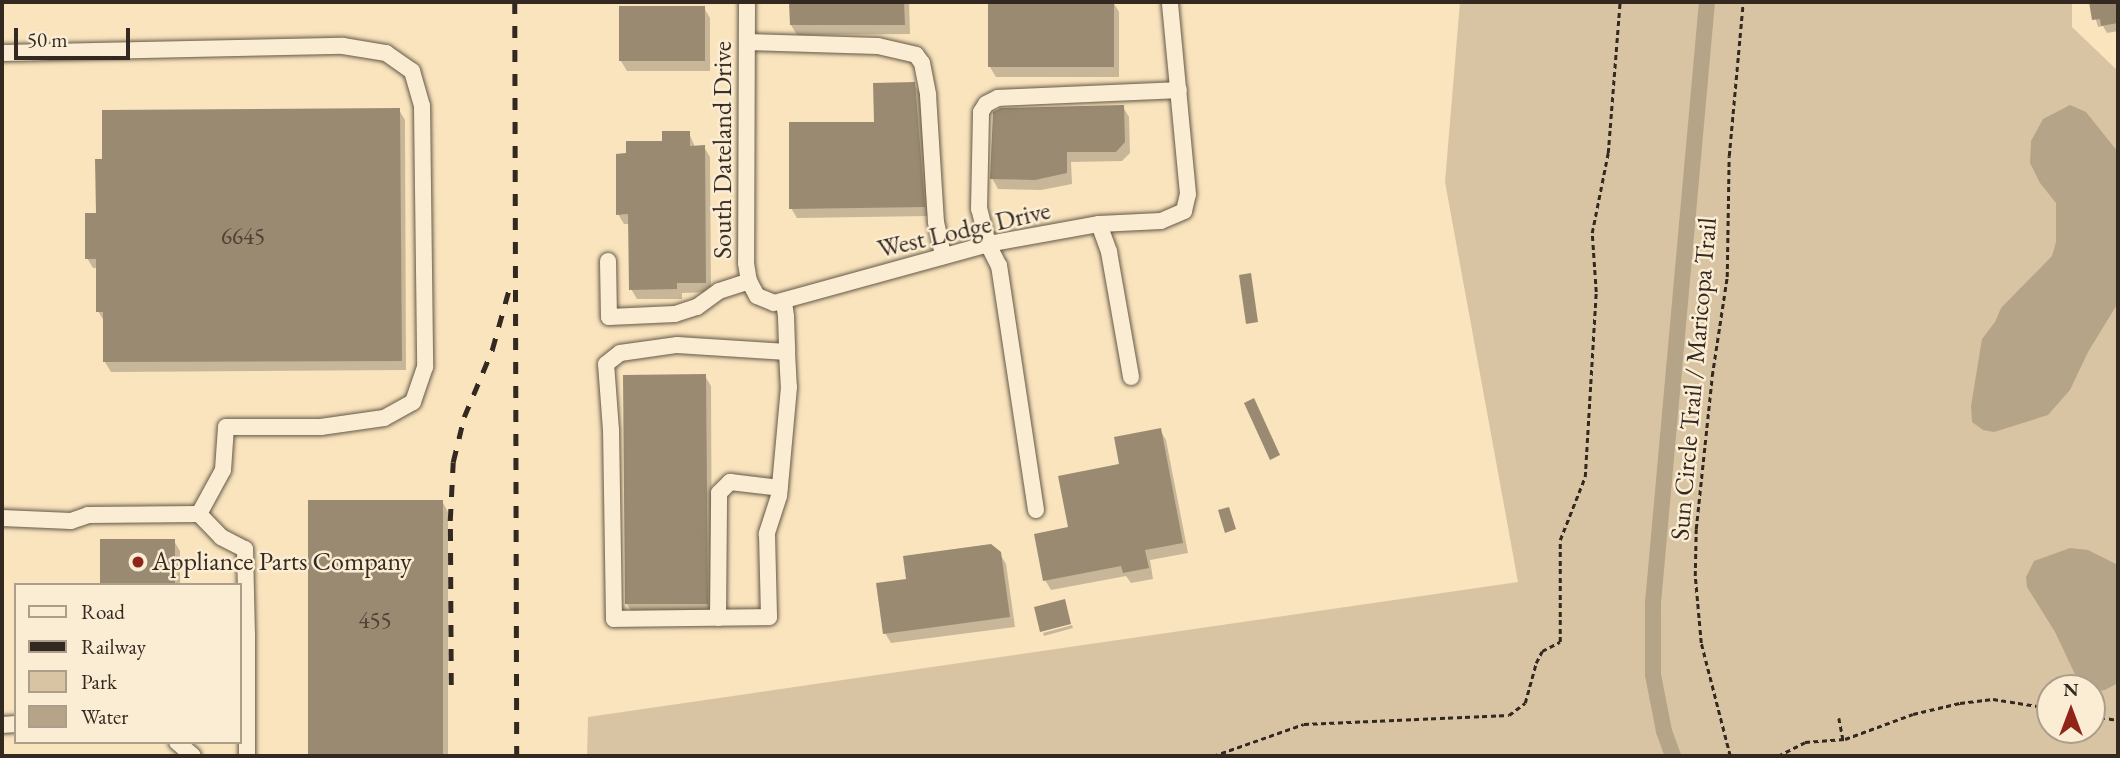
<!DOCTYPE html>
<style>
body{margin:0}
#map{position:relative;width:2120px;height:758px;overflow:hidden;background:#f9e4bd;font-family:"EB Garamond",serif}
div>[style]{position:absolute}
.green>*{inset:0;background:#d8c4a2}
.water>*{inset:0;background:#b6a488}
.shadow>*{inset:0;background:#0003}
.canal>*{height:16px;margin:-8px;padding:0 8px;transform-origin:8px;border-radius:8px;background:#b6a488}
.building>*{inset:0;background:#9a8a72}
.path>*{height:2.5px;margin-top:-1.25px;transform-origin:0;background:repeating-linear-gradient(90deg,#342921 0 5px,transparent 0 8.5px)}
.roads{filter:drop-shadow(0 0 2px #655848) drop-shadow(0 0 2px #655848)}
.minor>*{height:16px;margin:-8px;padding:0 8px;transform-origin:8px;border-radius:8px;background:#fbedd4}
.rail>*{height:4.5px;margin-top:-2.25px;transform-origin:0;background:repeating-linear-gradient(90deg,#342921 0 12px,transparent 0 24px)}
.dots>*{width:19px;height:19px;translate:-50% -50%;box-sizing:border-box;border:4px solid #fbedd4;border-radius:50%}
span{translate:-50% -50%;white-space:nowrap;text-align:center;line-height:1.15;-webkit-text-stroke:5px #fbedd4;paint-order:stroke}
.number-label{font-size:23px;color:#4e4135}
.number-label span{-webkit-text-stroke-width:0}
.street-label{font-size:26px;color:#342921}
.poi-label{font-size:26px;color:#342921}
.left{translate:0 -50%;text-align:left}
.frame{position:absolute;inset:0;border:4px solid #342921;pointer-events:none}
.legend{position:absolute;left:14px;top:583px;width:228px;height:161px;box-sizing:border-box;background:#fbedd4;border:2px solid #ab9f8c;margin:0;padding:9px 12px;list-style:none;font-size:21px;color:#342921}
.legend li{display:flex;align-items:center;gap:14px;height:35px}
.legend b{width:35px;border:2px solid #ab9f8c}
.north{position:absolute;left:2036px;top:674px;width:70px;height:70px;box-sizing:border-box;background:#fbedd4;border:2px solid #ab9f8c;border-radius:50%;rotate:0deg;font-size:19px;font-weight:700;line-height:28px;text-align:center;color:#342921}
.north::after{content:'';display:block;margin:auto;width:24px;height:32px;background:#8f2418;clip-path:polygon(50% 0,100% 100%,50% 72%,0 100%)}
.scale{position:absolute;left:14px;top:28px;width:116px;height:32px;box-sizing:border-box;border:4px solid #342921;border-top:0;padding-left:9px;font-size:21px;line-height:24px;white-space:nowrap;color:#342921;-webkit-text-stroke:5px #fbedd4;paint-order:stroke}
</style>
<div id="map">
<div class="green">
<i style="clip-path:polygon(evenodd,1460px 2px,2072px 2px,2072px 27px,2118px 71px,2118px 756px,587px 756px,588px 717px,1518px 582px,1445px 182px,1460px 2px,2050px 688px,2092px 688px,2092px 730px,2050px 730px,2050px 688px)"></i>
</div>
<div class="water">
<i style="clip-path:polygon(2070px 105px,2086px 112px,2118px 152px,2118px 303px,2088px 352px,2070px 390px,2048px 415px,1994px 432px,1983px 430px,1972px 422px,1971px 406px,1982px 339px,1995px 322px,2001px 308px,2052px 256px,2056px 242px,2056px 203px,2040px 183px,2030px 163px,2031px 141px,2043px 119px)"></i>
<i style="clip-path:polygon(2070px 548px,2088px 550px,2118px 565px,2118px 683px,2105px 690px,2093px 692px,2092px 688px,2081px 687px,2055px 632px,2027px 587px,2026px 577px,2034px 561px)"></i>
</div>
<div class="shadow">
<i style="clip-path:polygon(791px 2px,909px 2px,910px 34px,797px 35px,791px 25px)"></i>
<i style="clip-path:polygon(1065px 2px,1113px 2px,1119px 12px,1119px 77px,996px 77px,990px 67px)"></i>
<i style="clip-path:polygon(2091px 2px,2118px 2px,2118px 31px,2107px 33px,2103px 26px,2098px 27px)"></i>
<i style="clip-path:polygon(704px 8px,710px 18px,710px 71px,627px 71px,621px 61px)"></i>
<i style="clip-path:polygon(914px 84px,920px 94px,929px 216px,797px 218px,791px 208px)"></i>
<i style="clip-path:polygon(1123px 107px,1129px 117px,1130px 153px,1122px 161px,1071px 162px,1072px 184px,1041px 190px,998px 189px,992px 178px)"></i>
<i style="clip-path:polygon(399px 110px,405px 120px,406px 370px,111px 372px,105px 362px,104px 321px,98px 311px,98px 268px,93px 268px,87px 258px,98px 215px)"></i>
<i style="clip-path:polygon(689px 133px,695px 147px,704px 147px,710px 157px,711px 292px,682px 293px,682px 299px,637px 299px,631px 289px,630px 224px,624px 224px,618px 214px,664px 142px)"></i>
<i style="clip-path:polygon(705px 376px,711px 386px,712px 613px,633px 614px,627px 604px)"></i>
<i style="clip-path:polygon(1160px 430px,1166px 440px,1188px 553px,1150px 560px,1153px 579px,1131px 583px,1126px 576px,1051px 590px,1045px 580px,1070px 528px,1121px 465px)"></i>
<i style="clip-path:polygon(442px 501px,448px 512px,448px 756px,310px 756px,309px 502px)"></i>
<i style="clip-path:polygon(174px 541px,180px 551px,180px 585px,102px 585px)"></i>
<i style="clip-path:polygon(1000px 554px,1006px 564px,1015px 627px,891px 643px,885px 633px,908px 580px)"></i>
<i style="clip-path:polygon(1072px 625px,1073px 628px,1044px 636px,1043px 633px)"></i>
</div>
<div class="canal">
<i style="left:1673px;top:756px;width:27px;rotate:-110deg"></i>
<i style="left:1664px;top:731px;width:57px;rotate:-101.1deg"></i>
<i style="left:1653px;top:675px;width:72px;rotate:-90deg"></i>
<i style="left:1653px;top:603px;width:603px;rotate:-84.87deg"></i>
</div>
<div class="building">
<i style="clip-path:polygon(789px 2px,904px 2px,905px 25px,790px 25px)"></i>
<i style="clip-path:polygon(988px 2px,1114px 2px,1114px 67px,988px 67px)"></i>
<i style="clip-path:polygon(2089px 2px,2118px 2px,2118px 23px,2101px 26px,2100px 19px,2092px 20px)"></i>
<i style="clip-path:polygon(619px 6px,705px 6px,705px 61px,619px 61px)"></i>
<i style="clip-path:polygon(915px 82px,925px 207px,789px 209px,789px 122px,874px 122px,873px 83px)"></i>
<i style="clip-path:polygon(1124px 105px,1125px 142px,1116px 152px,1067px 152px,1067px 173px,1035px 180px,990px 179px,993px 112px,1001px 108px)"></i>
<i style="clip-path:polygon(400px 108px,402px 361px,103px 362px,103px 312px,96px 312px,96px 259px,85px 259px,85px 213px,96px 213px,95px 159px,102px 159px,102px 110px)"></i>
<i style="clip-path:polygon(662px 131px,690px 131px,690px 146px,705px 145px,706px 283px,677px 283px,677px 289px,629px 290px,628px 214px,616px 215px,616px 154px,626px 153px,626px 141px,662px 141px)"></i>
<i style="clip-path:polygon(1251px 273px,1258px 322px,1246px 324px,1239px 275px)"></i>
<i style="clip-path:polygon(706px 374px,708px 604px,625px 604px,623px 375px)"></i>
<i style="clip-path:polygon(1254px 398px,1280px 455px,1270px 460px,1244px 403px)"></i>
<i style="clip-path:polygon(1161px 428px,1183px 543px,1145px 550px,1149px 568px,1123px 573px,1121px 566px,1043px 581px,1034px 534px,1068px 527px,1058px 476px,1119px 464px,1114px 437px)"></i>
<i style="clip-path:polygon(308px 500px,443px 500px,443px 756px,308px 756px)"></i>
<i style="clip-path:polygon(1229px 507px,1236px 529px,1225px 533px,1218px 510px)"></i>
<i style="clip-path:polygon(100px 539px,175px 539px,175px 585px,100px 585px)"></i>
<i style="clip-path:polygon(991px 544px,1001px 552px,1010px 617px,883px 634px,876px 583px,906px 579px,903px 556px)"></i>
<i style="clip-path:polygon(1065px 599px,1071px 624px,1040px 632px,1034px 607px)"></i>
</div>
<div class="path">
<i style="left:2092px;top:716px;width:26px;rotate:9deg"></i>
<i style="left:1839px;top:718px;width:21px;rotate:79deg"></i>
<i style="left:1213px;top:756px;width:96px;rotate:-19.4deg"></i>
<i style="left:1304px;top:724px;width:205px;rotate:-2.5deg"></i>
<i style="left:1509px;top:715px;width:20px;rotate:-37deg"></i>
<i style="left:1525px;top:703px;width:41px;rotate:-74.6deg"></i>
<i style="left:1536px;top:663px;width:13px;rotate:-63deg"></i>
<i style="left:1542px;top:651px;width:20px;rotate:-27deg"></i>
<i style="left:1560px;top:642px;width:102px;rotate:-90deg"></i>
<i style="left:1560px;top:540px;width:68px;rotate:-68.4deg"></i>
<i style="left:1585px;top:477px;width:185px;rotate:-86.6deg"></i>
<i style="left:1596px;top:292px;width:59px;rotate:-93.9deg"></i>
<i style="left:1592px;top:233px;width:82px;rotate:-78.7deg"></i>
<i style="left:1608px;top:153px;width:151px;rotate:-85.5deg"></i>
<i style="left:1730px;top:756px;width:117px;rotate:-104.4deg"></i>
<i style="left:1701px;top:643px;width:67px;rotate:-95.1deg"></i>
<i style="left:1695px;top:576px;width:47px;rotate:-88.8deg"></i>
<i style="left:1696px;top:529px;width:154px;rotate:-84deg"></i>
<i style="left:1712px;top:376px;width:100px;rotate:-81.4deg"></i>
<i style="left:1727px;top:277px;width:121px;rotate:-89.1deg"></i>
<i style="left:1729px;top:156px;width:155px;rotate:-84.8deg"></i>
<i style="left:1778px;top:756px;width:30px;rotate:-27deg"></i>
<i style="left:1805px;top:742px;width:40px;rotate:-4.3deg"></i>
<i style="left:1845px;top:739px;width:72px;rotate:-20.2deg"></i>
<i style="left:1913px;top:714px;width:48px;rotate:-13.2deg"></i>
<i style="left:1960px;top:703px;width:33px;rotate:-7deg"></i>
<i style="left:1993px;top:699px;width:58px;rotate:9deg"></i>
</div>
<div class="roads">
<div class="minor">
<i style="left:747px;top:2px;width:261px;rotate:90.2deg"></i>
<i style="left:746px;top:263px;width:18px;rotate:81deg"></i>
<i style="left:749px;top:281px;width:17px;rotate:62deg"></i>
<i style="left:757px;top:296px;width:18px;rotate:22deg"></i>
<i style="left:774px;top:303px;width:222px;rotate:-15.4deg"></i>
<i style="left:988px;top:244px;width:113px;rotate:-10.2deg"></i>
<i style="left:1099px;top:224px;width:62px;rotate:-2.8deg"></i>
<i style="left:1161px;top:221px;width:25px;rotate:-23deg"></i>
<i style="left:1184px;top:211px;width:17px;rotate:-77deg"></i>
<i style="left:1188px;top:194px;width:193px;rotate:-95.4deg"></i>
<i style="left:747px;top:42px;width:131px;rotate:1.7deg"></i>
<i style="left:878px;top:46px;width:39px;rotate:13deg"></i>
<i style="left:916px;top:55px;width:10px;rotate:53deg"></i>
<i style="left:922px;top:63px;width:33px;rotate:79deg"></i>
<i style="left:928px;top:95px;width:127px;rotate:86.4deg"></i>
<i style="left:936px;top:222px;width:35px;rotate:78deg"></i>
<i style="left:2px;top:53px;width:341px;rotate:-1.2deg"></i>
<i style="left:343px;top:46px;width:44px;rotate:9.2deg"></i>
<i style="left:386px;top:53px;width:32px;rotate:35deg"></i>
<i style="left:412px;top:71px;width:36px;rotate:74deg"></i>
<i style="left:422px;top:106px;width:261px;rotate:89.3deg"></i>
<i style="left:425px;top:367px;width:37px;rotate:109deg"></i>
<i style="left:413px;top:402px;width:33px;rotate:151deg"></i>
<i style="left:384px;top:418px;width:64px;rotate:171.9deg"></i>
<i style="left:321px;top:427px;width:95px;rotate:180deg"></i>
<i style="left:226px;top:427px;width:43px;rotate:94deg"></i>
<i style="left:223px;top:470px;width:50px;rotate:118.6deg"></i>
<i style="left:199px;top:514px;width:32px;rotate:46deg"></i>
<i style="left:221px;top:537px;width:27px;rotate:27deg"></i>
<i style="left:245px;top:549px;width:85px;rotate:88.7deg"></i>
<i style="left:247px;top:634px;width:11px;rotate:131deg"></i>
<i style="left:1099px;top:224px;width:30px;rotate:70deg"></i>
<i style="left:1109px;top:252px;width:127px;rotate:80deg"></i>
<i style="left:608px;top:261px;width:56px;rotate:89deg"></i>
<i style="left:609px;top:317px;width:66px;rotate:-2.6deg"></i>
<i style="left:675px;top:314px;width:23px;rotate:-18deg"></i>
<i style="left:697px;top:307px;width:27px;rotate:-36deg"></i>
<i style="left:719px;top:291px;width:32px;rotate:-18deg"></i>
<i style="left:784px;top:302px;width:15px;rotate:82deg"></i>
<i style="left:786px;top:317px;width:35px;rotate:88deg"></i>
<i style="left:787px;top:352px;width:35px;rotate:87deg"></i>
<i style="left:789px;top:387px;width:109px;rotate:95.2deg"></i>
<i style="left:779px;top:496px;width:40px;rotate:108deg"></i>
<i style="left:767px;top:534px;width:83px;rotate:88.6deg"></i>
<i style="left:769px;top:617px;width:155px;rotate:179.3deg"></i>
<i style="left:614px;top:619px;width:189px;rotate:-90.9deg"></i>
<i style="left:611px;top:430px;width:66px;rotate:-94.3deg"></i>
<i style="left:606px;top:364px;width:18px;rotate:-38deg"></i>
<i style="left:620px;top:353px;width:58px;rotate:-8deg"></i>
<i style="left:677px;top:345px;width:110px;rotate:3.6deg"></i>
<i style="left:1036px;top:510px;width:247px;rotate:-98.6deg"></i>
<i style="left:999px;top:266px;width:25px;rotate:-117deg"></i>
<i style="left:988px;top:244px;width:36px;rotate:-104deg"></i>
<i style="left:979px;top:209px;width:97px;rotate:-88.8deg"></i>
<i style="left:981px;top:112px;width:9px;rotate:-58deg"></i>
<i style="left:986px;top:104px;width:13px;rotate:-27deg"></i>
<i style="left:998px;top:98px;width:181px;rotate:-2.5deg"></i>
<i style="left:2px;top:518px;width:69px;rotate:2.5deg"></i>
<i style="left:71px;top:521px;width:18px;rotate:-19deg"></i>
<i style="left:88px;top:515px;width:111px;rotate:-0.5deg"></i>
<i style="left:718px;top:618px;width:125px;rotate:-89.5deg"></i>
<i style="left:719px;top:493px;width:16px;rotate:-45deg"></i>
<i style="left:730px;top:482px;width:50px;rotate:6.8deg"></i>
<i style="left:2px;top:725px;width:14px;rotate:-4deg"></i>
<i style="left:177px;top:742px;width:21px;rotate:41deg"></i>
<i style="left:247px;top:756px;width:122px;rotate:-90deg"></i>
</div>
</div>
<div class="rail">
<i style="left:515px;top:2px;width:754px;rotate:89.85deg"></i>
<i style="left:451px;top:685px;width:164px;rotate:-90.3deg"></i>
<i style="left:450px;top:521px;width:59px;rotate:-87.1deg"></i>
<i style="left:453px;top:462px;width:46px;rotate:-76.3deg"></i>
<i style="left:464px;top:417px;width:73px;rotate:-67.3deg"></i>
<i style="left:492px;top:350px;width:63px;rotate:-74.4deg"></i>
</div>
<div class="dots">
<i style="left:138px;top:562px;background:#8f2418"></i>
</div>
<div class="number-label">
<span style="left:243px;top:236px">6645</span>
<span style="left:375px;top:620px">455</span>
</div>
<div class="street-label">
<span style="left:723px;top:150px;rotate:-90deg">South Dateland Drive</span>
<span style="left:964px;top:230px;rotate:-13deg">West Lodge Drive</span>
<span style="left:1694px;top:379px;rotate:-85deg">Sun Circle Trail / Maricopa Trail</span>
</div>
<div class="poi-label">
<span class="left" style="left:152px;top:562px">Appliance Parts Company</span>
</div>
<div class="frame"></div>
<ul class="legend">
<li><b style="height:9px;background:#fbedd4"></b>Road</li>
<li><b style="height:9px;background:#342921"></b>Railway</li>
<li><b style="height:19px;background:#d8c4a2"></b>Park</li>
<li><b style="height:19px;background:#b6a488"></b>Water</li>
</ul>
<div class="north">N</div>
<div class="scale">50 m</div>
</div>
